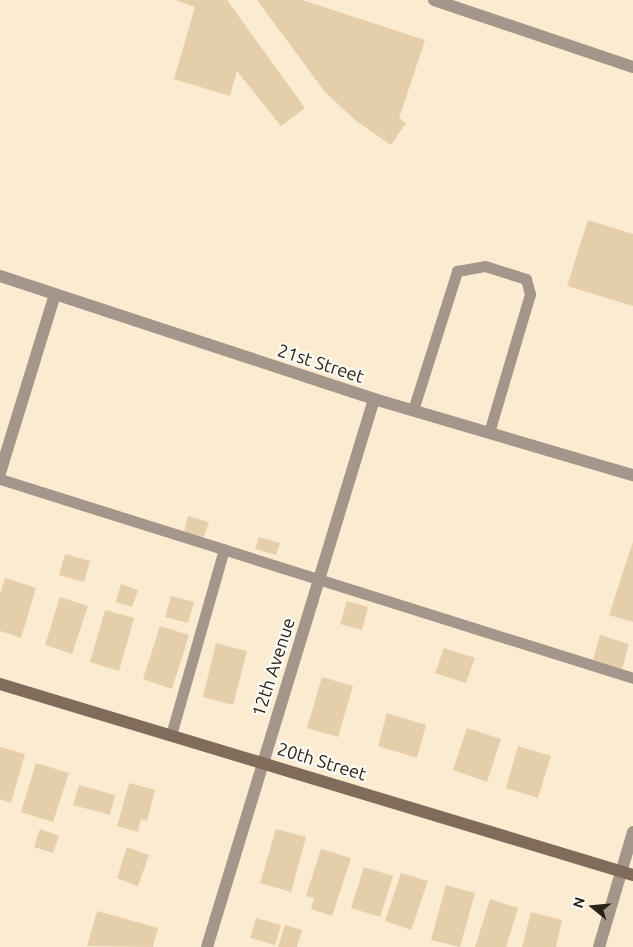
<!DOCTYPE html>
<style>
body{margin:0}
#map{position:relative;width:633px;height:947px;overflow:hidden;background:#fbebd0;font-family:Ubuntu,sans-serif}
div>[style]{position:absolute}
.building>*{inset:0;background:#e5cfab}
.lane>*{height:11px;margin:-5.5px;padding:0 5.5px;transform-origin:5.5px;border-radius:5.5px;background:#a4968a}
.street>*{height:12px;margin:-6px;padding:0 6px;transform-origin:6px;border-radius:6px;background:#a4968a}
.secondary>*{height:12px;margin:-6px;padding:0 6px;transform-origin:6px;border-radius:6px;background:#816c5c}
span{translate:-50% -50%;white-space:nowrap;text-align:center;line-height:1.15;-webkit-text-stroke:4.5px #fdfaf4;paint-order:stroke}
.street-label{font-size:18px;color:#292319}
.north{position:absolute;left:568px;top:882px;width:50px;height:50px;-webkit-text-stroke:4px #fdfaf4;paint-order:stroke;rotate:287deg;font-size:14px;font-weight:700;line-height:20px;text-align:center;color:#292319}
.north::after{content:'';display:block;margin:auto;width:18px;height:22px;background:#292319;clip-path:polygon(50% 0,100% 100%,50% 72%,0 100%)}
</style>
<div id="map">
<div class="building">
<i style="clip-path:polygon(175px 0,227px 0,305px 108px,281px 126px,237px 71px,230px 96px,174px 79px,195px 7px)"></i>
<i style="clip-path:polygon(257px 0,302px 0,425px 40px,399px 118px,406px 123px,391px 145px,356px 121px,325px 92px)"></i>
<i style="clip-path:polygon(588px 220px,633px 234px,633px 306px,567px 286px)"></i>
<i style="clip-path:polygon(188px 516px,209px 522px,204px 537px,184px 532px)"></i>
<i style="clip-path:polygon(259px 537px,280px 543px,276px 555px,255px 549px)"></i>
<i style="clip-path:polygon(633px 542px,633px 622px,609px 615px)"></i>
<i style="clip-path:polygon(65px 554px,90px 561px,84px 582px,59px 575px)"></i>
<i style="clip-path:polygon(5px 578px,36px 588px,21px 638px,0 631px,0 594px)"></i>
<i style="clip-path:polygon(121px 584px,138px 590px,132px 607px,116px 602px)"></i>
<i style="clip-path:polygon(171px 596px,194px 602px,188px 623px,165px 617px)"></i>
<i style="clip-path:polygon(60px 597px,88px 606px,72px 654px,45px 645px)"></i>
<i style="clip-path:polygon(347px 601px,368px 607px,362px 630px,340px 624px)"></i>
<i style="clip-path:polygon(105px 610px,134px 618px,119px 671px,90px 662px)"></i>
<i style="clip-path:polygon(160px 626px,189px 635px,172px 689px,143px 679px)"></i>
<i style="clip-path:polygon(600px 635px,629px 644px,622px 669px,593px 660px)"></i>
<i style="clip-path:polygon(216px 643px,247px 651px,233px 705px,203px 697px)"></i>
<i style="clip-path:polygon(444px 648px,475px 658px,466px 683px,435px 673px)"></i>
<i style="clip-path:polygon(322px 677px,353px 686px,338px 737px,307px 728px)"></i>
<i style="clip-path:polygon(387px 713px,426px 725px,417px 758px,378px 746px)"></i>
<i style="clip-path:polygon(467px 728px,501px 739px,487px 782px,453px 770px)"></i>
<i style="clip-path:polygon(518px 746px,551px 756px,538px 798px,506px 788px)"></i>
<i style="clip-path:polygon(0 747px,25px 754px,11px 803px,0 799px)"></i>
<i style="clip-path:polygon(36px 763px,69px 773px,53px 822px,21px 812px)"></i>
<i style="clip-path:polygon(129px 783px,155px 790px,147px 821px,141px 819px,138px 832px,117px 826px)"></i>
<i style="clip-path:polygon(79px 785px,115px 795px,110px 815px,73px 805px)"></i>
<i style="clip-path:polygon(40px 829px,59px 836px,53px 853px,34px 847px)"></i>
<i style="clip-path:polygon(276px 829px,306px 837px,291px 892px,260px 883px)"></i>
<i style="clip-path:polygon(127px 847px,149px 855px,138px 886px,117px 878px)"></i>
<i style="clip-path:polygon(321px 849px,351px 858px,332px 916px,311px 909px,314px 898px,306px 896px)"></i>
<i style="clip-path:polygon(364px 867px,393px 876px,380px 917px,351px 908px)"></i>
<i style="clip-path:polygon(401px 873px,428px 881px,411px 930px,385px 921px)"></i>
<i style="clip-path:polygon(446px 885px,475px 893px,460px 947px,431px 940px)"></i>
<i style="clip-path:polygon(490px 899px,518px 908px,506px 947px,475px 947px)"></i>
<i style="clip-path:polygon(97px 911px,158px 928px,153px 947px,87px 946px)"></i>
<i style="clip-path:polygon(531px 912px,562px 920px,556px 947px,522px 947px)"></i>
<i style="clip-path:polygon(256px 918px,281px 925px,275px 945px,250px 938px)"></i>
<i style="clip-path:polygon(285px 925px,302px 930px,297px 947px,278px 947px)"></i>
</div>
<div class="lane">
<i style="left:413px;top:410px;width:146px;rotate:-72.4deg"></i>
<i style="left:457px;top:271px;width:28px;rotate:-10deg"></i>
<i style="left:485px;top:266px;width:43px;rotate:17.6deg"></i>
<i style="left:526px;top:279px;width:16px;rotate:75deg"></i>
<i style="left:530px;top:294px;width:144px;rotate:106.5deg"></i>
<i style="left:0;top:479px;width:664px;rotate:17.45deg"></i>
<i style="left:171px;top:735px;width:193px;rotate:-74.1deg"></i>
</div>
<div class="street">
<i style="left:434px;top:0;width:210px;rotate:18.6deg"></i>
<i style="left:0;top:276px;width:394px;rotate:18.2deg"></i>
<i style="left:374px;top:399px;width:270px;rotate:16.4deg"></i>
<i style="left:0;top:473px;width:187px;rotate:-72.9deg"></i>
<i style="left:207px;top:947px;width:573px;rotate:-73.05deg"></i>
<i style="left:599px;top:947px;width:120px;rotate:-73.5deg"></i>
</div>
<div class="secondary">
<i style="left:0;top:684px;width:661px;rotate:16.79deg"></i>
</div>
<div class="street-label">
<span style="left:321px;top:363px;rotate:18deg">21st Street</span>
<span style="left:273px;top:667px;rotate:-72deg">12th Avenue</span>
<span style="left:322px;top:761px;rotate:17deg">20th Street</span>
</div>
<div class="north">N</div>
</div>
